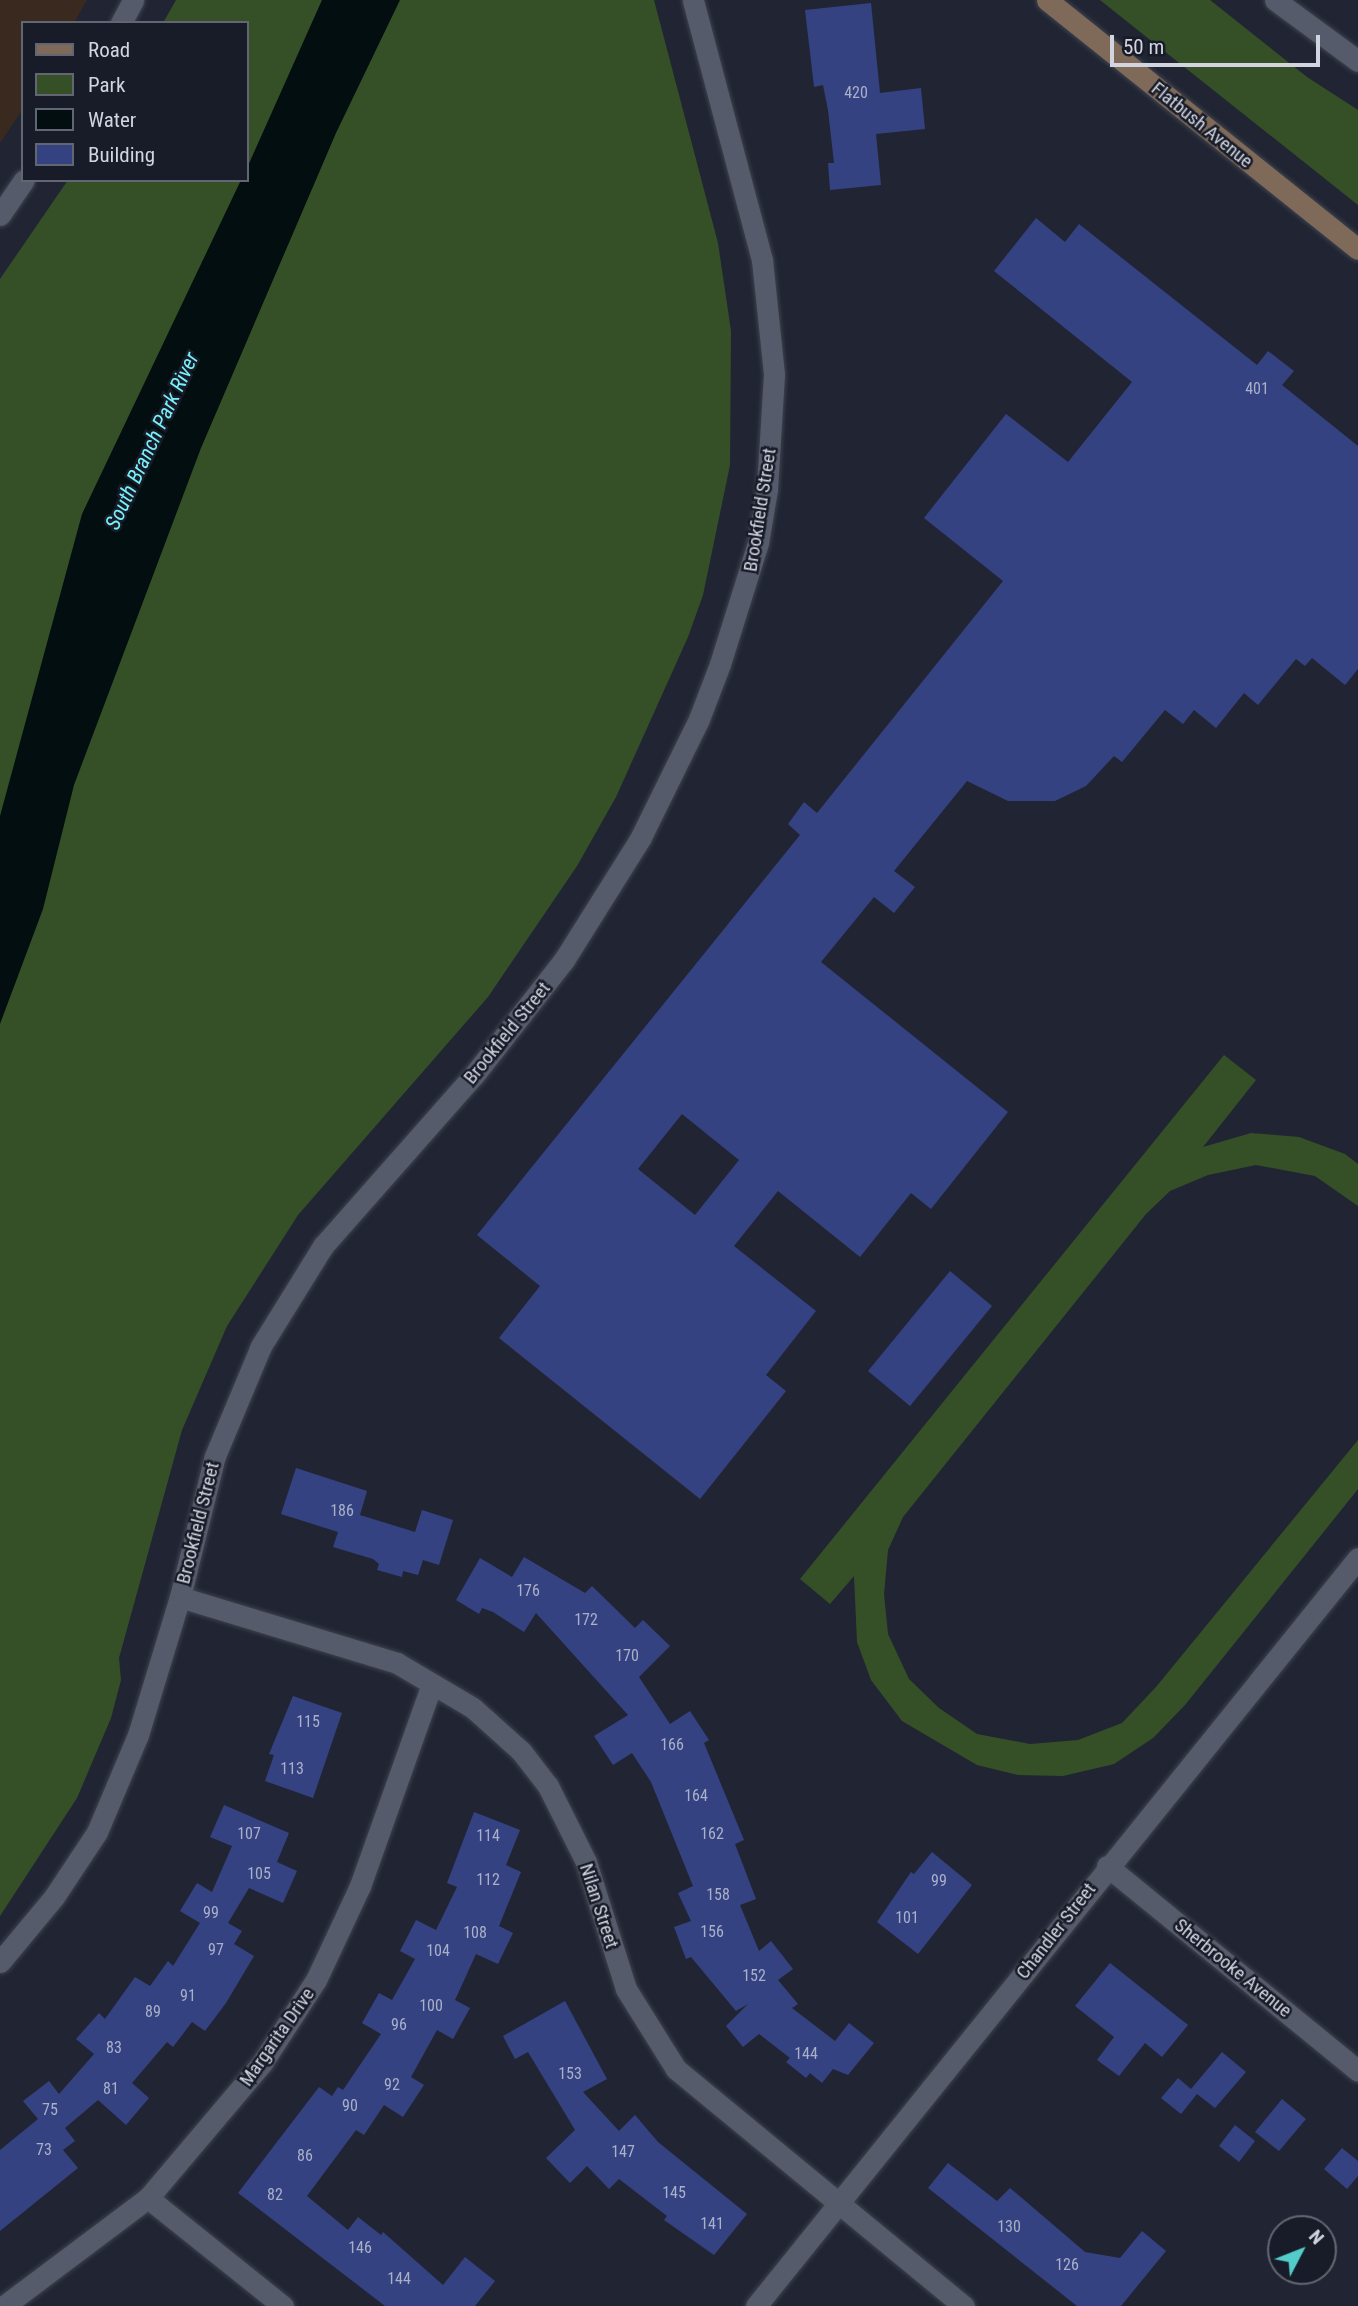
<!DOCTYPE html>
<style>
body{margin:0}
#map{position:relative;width:1358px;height:2306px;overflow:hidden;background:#212533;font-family:"Roboto Condensed",sans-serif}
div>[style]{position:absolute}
.commercial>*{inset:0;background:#39291f}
.green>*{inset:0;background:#355027}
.water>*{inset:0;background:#020e0f}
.building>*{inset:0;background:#344282}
.roads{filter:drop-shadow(0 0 2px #3e424d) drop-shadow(0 0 2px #3e424d)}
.street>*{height:21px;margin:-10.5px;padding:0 10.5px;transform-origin:10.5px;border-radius:10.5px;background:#565b6b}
.secondary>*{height:21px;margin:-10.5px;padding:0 10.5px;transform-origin:10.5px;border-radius:10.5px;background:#7f6959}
span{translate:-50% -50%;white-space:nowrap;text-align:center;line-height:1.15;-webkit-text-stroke:5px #181c29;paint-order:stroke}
.number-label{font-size:16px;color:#aab0c8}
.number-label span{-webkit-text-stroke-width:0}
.street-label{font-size:19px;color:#d2d5df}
.water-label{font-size:21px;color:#78f2fa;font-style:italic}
.legend{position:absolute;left:21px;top:21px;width:228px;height:161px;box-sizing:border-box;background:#181c29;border:2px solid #626672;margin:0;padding:9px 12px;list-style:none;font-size:21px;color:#d2d5df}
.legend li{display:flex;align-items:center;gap:14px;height:35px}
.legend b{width:35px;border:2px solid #626672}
.north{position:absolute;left:1267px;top:2215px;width:70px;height:70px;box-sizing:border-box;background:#181c29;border:2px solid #626672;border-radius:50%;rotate:48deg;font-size:19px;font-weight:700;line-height:28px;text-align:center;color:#d2d5df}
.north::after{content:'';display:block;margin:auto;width:24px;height:32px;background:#53cdca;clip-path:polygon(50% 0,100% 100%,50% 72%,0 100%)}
.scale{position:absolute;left:1110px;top:35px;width:210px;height:32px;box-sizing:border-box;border:4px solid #d2d5df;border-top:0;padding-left:9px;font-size:21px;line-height:24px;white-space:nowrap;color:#d2d5df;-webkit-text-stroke:5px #181c29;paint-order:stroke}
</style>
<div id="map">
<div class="commercial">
<i style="clip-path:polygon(0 0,87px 0,74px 23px,23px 23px,23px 109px,0 143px)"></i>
</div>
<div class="green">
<i style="clip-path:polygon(176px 0,654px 0,718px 243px,731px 331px,730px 465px,703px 595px,688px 637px,616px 797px,577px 866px,488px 997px,298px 1215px,227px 1326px,182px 1430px,119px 1658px,121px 1680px,111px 1718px,77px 1798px,0 1916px,0 279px,68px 180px,247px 180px,247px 23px,163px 23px)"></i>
<i style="clip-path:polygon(1100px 0,1210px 0,1307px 77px,1358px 110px,1358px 205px)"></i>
<i style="clip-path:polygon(1224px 1055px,1256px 1080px,1203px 1147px,1251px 1133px,1299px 1137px,1345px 1154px,1358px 1164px,1358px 1206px,1315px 1176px,1256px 1165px,1208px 1175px,1170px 1191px,1146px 1214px,903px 1517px,888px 1550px,884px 1594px,888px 1634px,909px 1679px,939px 1708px,977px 1734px,1030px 1744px,1078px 1740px,1122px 1723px,1156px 1687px,1358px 1440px,1358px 1489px,1185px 1705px,1153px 1738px,1114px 1764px,1063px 1776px,1018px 1775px,977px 1765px,902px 1721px,871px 1680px,857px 1642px,854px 1576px,830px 1604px,800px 1579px)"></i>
</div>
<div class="water">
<i style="clip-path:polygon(322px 0,400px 0,336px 133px,201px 448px,74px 785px,43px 909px,0 1024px,0 816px,82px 514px,241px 180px,247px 180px,247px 168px)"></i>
</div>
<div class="building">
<i style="clip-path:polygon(871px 3px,880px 93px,921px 88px,925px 129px,876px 134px,881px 185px,830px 190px,828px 163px,834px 163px,828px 110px,823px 85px,814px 87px,805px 10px)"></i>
<i style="clip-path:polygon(evenodd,1036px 218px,1065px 242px,1079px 224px,1257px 365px,1268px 351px,1294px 371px,1282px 385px,1358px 446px,1358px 669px,1345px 685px,1312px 658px,1305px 666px,1296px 659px,1258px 705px,1244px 693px,1216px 728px,1194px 710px,1183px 724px,1165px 710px,1122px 762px,1114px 756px,1086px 786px,1055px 801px,1008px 801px,967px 781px,894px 871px,915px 887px,894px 913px,874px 897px,821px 962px,1008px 1112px,931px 1209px,911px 1193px,860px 1257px,778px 1191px,734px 1246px,816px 1311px,766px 1375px,786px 1391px,700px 1499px,499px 1338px,540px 1286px,477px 1235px,800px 835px,788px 824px,804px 802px,817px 813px,1003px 581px,924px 518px,1006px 414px,1068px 462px,1132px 382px,994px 271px,1036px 218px,682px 1114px,739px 1160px,695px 1215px,638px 1169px,682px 1114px)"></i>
<i style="clip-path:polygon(950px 1271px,992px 1306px,910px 1406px,868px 1371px)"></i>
<i style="clip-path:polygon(296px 1468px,367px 1491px,360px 1515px,415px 1532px,422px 1510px,453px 1520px,439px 1565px,423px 1560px,418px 1575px,403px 1571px,402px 1577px,377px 1570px,379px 1564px,373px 1559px,333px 1547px,338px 1532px,281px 1514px)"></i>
<i style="clip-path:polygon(524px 1557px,585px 1593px,592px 1586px,635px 1628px,643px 1620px,670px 1646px,639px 1677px,670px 1724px,690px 1711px,709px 1740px,704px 1743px,744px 1840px,735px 1844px,756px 1899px,740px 1905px,759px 1951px,771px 1941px,793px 1969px,778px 1980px,798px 2004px,792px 2008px,835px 2041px,849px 2023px,874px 2043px,848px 2075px,833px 2069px,822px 2083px,810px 2073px,806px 2078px,786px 2062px,790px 2058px,759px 2034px,743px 2047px,726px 2026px,748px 2004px,736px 2011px,691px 1957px,686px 1959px,674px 1927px,691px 1921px,678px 1893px,693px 1886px,651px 1782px,632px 1753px,613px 1765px,594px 1736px,628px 1715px,536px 1613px,524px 1632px,493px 1612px,482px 1608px,479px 1614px,456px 1600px,480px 1558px,512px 1577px)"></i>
<i style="clip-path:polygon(293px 1696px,342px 1713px,313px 1798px,265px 1781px,274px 1755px,269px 1754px)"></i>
<i style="clip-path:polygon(224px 1805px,289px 1833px,277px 1862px,297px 1871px,283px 1903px,249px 1888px,228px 1923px,242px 1931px,234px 1944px,254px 1956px,226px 2003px,205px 2031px,192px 2022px,173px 2047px,167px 2042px,132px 2083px,149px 2098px,126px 2125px,98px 2100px,65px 2128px,75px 2141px,63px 2150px,78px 2168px,0 2231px,0 2150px,38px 2119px,23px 2101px,49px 2081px,59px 2094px,94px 2054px,76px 2039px,99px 2013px,105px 2019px,135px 1977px,150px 1986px,168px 1961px,173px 1966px,200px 1923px,180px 1911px,197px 1883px,212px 1892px,232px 1846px,210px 1837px)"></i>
<i style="clip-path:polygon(474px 1812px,520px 1830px,506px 1865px,521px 1872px,499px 1926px,513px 1933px,498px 1964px,476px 1954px,455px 2000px,470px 2008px,453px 2039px,437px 2030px,411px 2077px,424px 2085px,403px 2117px,384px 2105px,364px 2135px,356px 2130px,307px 2196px,348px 2230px,358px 2217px,381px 2235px,383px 2232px,443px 2285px,465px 2257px,495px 2281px,475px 2306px,385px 2306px,238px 2193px,319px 2087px,332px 2096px,338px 2087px,343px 2090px,381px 2034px,362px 2023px,379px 1993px,392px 2000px,415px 1959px,400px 1951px,416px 1920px,436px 1930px,457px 1887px,447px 1883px)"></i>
<i style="clip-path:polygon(932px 1852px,972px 1885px,918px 1954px,877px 1922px,911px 1872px,914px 1874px)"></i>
<i style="clip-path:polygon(1110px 1963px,1188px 2025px,1162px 2057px,1145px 2043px,1119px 2076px,1097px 2060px,1114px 2037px,1075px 2006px)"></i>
<i style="clip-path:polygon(565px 2001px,607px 2079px,583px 2092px,619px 2131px,635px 2115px,658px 2142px,747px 2214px,714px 2255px,664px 2220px,667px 2216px,619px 2179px,609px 2189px,587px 2166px,570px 2183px,546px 2158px,575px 2130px,528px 2052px,515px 2059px,503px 2036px)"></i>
<i style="clip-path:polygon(1222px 2052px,1246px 2072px,1215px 2108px,1197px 2094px,1181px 2114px,1161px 2098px,1178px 2078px,1191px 2089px)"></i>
<i style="clip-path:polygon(1282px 2099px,1306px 2119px,1279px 2151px,1255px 2132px)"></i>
<i style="clip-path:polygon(1235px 2125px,1255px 2141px,1239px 2162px,1219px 2146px)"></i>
<i style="clip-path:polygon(1342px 2148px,1358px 2161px,1358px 2176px,1347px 2189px,1324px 2169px)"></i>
<i style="clip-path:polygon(948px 2163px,997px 2201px,1010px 2188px,1085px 2252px,1120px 2258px,1142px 2231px,1166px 2251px,1121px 2306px,1077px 2306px,928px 2188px)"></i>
</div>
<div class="roads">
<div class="street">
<i style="left:1275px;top:0;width:103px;rotate:36.3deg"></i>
<i style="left:121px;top:23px;width:26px;rotate:-62deg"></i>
<i style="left:0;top:215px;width:42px;rotate:-55.6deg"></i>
<i style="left:180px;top:1597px;width:227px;rotate:16.9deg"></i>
<i style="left:397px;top:1663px;width:88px;rotate:30.6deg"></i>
<i style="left:473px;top:1708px;width:64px;rotate:41.9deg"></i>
<i style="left:521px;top:1751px;width:44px;rotate:52.4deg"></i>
<i style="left:548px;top:1786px;width:85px;rotate:63.4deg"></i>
<i style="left:586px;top:1862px;width:133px;rotate:72.5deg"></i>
<i style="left:626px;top:1989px;width:94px;rotate:58deg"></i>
<i style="left:676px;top:2069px;width:373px;rotate:39.5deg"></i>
<i style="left:1107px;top:1866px;width:324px;rotate:39.2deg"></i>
<i style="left:0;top:1962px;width:85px;rotate:-50.3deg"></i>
<i style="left:54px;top:1897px;width:78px;rotate:-56.5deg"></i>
<i style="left:97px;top:1832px;width:105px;rotate:-67.1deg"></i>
<i style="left:138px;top:1735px;width:144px;rotate:-73.1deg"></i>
<i style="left:180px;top:1597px;width:145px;rotate:-76.1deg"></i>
<i style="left:215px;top:1456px;width:119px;rotate:-67.3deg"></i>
<i style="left:261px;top:1346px;width:118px;rotate:-58.2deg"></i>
<i style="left:323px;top:1246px;width:228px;rotate:-48.6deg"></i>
<i style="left:474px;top:1075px;width:146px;rotate:-52deg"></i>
<i style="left:564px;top:960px;width:143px;rotate:-57.9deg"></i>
<i style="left:640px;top:839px;width:134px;rotate:-63.8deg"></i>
<i style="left:699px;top:719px;width:59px;rotate:-69.1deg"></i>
<i style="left:720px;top:664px;width:127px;rotate:-72.6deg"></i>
<i style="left:758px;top:543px;width:55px;rotate:-80.5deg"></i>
<i style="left:767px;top:489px;width:115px;rotate:-86.5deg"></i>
<i style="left:774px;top:374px;width:115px;rotate:-96deg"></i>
<i style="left:762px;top:260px;width:269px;rotate:-104.9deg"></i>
<i style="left:148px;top:2198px;width:173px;rotate:38.7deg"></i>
<i style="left:4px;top:2306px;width:180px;rotate:-36.9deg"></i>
<i style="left:148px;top:2198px;width:177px;rotate:-49.8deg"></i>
<i style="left:262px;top:2063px;width:99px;rotate:-57deg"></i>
<i style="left:316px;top:1980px;width:104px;rotate:-64.9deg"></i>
<i style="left:360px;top:1886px;width:214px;rotate:-70.4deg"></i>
<i style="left:756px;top:2306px;width:960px;rotate:-51.17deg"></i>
</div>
<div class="secondary">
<i style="left:1047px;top:0;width:398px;rotate:38.7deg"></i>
</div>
</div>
<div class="number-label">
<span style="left:856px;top:93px">420</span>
<span style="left:1257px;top:389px">401</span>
<span style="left:342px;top:1511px">186</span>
<span style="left:528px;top:1591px">176</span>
<span style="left:586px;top:1620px">172</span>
<span style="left:627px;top:1656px">170</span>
<span style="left:308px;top:1722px">115</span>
<span style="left:672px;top:1745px">166</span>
<span style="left:292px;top:1769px">113</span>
<span style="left:696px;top:1796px">164</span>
<span style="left:249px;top:1834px">107</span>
<span style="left:712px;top:1834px">162</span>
<span style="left:488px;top:1836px">114</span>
<span style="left:259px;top:1874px">105</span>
<span style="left:488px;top:1880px">112</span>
<span style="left:939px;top:1881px">99</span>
<span style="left:718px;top:1895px">158</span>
<span style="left:211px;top:1913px">99</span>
<span style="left:907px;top:1918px">101</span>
<span style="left:712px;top:1932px">156</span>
<span style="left:475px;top:1933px">108</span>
<span style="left:216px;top:1950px">97</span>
<span style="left:438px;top:1951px">104</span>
<span style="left:754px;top:1976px">152</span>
<span style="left:188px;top:1996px">91</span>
<span style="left:431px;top:2006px">100</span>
<span style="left:153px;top:2012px">89</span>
<span style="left:399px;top:2025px">96</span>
<span style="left:114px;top:2048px">83</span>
<span style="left:806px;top:2054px">144</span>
<span style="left:570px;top:2074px">153</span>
<span style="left:392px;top:2085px">92</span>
<span style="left:111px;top:2089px">81</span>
<span style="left:350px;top:2106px">90</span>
<span style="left:50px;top:2110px">75</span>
<span style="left:44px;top:2150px">73</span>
<span style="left:623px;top:2152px">147</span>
<span style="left:305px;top:2156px">86</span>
<span style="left:674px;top:2193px">145</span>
<span style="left:275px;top:2195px">82</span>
<span style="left:712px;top:2224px">141</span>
<span style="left:1009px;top:2227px">130</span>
<span style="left:360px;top:2248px">146</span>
<span style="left:1067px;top:2265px">126</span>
<span style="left:399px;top:2279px">144</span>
</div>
<div class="street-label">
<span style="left:1202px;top:125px;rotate:39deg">Flatbush Avenue</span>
<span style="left:760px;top:510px;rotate:-81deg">Brookfield Street</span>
<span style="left:507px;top:1033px;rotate:-51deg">Brookfield Street</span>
<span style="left:198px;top:1523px;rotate:-76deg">Brookfield Street</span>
<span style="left:599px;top:1906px;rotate:72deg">Nilan Street</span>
<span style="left:1056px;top:1931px;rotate:-52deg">Chandler Street</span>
<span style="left:1233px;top:1968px;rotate:39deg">Sherbrooke Avenue</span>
<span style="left:277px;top:2037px;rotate:-55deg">Margarita Drive</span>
</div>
<div class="water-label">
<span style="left:152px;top:441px;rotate:-65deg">South Branch Park River</span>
</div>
<ul class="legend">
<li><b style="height:9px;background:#7f6959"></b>Road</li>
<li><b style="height:19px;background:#355027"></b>Park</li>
<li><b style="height:19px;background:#020e0f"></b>Water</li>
<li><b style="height:19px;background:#344282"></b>Building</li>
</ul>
<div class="north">N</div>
<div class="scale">50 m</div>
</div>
